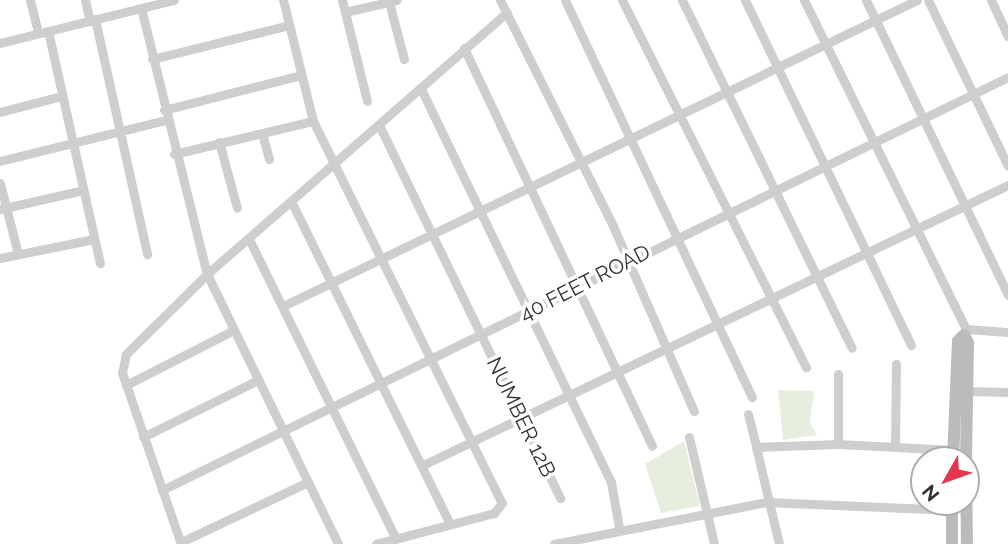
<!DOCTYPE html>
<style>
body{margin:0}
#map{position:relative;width:1008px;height:544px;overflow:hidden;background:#fff;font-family:Raleway,sans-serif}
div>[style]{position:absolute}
.green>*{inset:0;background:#e8eedf}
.street>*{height:9px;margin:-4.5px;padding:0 4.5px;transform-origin:4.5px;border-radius:4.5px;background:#cecece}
.secondary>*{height:12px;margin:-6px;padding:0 6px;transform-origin:6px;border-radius:6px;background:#bbb}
span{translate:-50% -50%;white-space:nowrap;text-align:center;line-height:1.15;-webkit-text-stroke:7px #fff;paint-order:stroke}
.street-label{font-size:21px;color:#313131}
.north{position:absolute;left:910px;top:446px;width:70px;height:70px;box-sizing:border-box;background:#fff;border:2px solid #adadad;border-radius:50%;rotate:230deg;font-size:19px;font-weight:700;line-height:28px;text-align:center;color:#313131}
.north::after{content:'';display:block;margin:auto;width:24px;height:32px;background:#e6354c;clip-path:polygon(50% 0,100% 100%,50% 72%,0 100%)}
</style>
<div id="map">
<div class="green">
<i style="clip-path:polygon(778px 390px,814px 391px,810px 423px,817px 435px,783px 440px)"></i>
<i style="clip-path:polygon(684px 441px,700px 506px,661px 513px,645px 464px)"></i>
</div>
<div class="street">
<i style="left:30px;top:0;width:34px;rotate:76deg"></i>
<i style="left:85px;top:0;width:22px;rotate:77deg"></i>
<i style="left:342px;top:0;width:104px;rotate:76.1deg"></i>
<i style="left:500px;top:0;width:253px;rotate:63.4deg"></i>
<i style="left:613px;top:226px;width:202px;rotate:66.4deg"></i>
<i style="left:565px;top:0;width:439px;rotate:64.8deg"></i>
<i style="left:622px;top:0;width:411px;rotate:63.4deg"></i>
<i style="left:682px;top:0;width:387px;rotate:64deg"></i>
<i style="left:745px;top:0;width:383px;rotate:64.3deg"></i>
<i style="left:804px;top:0;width:367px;rotate:63.8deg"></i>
<i style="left:966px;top:329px;width:6px;rotate:108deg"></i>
<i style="left:866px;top:0;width:327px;rotate:64.3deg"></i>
<i style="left:928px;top:0;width:184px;rotate:64.3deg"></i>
<i style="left:991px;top:0;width:40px;rotate:65deg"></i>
<i style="left:389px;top:2px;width:59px;rotate:75.3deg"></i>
<i style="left:141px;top:8px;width:274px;rotate:76.1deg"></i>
<i style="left:207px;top:274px;width:300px;rotate:64.1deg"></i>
<i style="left:345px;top:12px;width:53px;rotate:-13deg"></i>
<i style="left:95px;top:19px;width:241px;rotate:77.5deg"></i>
<i style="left:48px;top:31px;width:238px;rotate:77.4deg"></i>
<i style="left:0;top:43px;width:179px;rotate:-13.9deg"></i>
<i style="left:464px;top:48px;width:440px;rotate:64.7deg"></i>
<i style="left:152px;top:59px;width:141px;rotate:-13.9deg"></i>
<i style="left:421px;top:89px;width:437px;rotate:64.2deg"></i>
<i style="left:611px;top:482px;width:47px;rotate:80.1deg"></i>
<i style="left:164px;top:110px;width:141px;rotate:-14.3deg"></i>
<i style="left:0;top:112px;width:64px;rotate:-14.5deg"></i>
<i style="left:313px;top:121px;width:426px;rotate:63.7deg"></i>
<i style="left:502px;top:503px;width:13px;rotate:129deg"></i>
<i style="left:494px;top:513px;width:122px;rotate:165.3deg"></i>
<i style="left:379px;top:125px;width:415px;rotate:64.1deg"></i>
<i style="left:262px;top:133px;width:27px;rotate:75deg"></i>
<i style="left:219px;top:142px;width:68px;rotate:74.7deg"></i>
<i style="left:174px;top:154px;width:143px;rotate:-13.4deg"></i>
<i style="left:313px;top:121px;width:125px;rotate:-103.9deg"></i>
<i style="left:0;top:161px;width:171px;rotate:-13.9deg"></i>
<i style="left:0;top:183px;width:73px;rotate:75.8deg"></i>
<i style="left:291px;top:201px;width:360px;rotate:63.8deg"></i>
<i style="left:0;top:209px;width:85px;rotate:-12.9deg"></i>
<i style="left:249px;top:239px;width:334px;rotate:63.9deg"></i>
<i style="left:0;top:258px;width:96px;rotate:-11.4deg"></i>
<i style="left:283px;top:306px;width:704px;rotate:-25.76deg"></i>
<i style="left:966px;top:329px;width:42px;rotate:4.1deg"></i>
<i style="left:838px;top:374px;width:70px;rotate:90deg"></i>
<i style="left:126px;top:385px;width:121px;rotate:-27deg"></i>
<i style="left:964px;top:391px;width:44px;rotate:1.3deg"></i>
<i style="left:748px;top:414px;width:34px;rotate:76deg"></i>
<i style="left:143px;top:437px;width:128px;rotate:-26.4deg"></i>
<i style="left:689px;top:437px;width:110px;rotate:76.8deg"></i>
<i style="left:895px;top:445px;width:81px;rotate:-89.3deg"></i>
<i style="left:423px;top:465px;width:649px;rotate:-25.58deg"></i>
<i style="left:162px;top:490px;width:941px;rotate:-26.02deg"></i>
<i style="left:181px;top:542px;width:140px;rotate:-25.3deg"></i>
<i style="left:181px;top:544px;width:181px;rotate:-109deg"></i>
<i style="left:122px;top:373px;width:19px;rotate:-78deg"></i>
<i style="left:126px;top:354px;width:114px;rotate:-44.6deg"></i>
<i style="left:207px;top:274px;width:398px;rotate:-41.1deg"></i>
<i style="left:554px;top:544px;width:217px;rotate:-11.2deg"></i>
<i style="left:767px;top:502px;width:185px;rotate:2.5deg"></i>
<i style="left:779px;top:544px;width:100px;rotate:-103.3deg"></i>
<i style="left:756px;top:447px;width:82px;rotate:-2.1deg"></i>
<i style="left:838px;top:444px;width:116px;rotate:3deg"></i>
</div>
<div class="secondary">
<i style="left:953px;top:460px;width:119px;rotate:-87.6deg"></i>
<i style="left:958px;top:341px;width:8px;rotate:-45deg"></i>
<i style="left:964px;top:335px;width:9px;rotate:63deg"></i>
<i style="left:968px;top:343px;width:117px;rotate:91deg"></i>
<i style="left:966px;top:466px;width:78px;rotate:89.3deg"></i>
<i style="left:952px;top:544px;width:42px;rotate:-90deg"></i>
</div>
<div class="street-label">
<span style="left:585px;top:283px;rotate:-27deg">40 FEET ROAD</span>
<span style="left:521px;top:417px;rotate:64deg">NUMBER 12B</span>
</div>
<div class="north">N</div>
</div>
